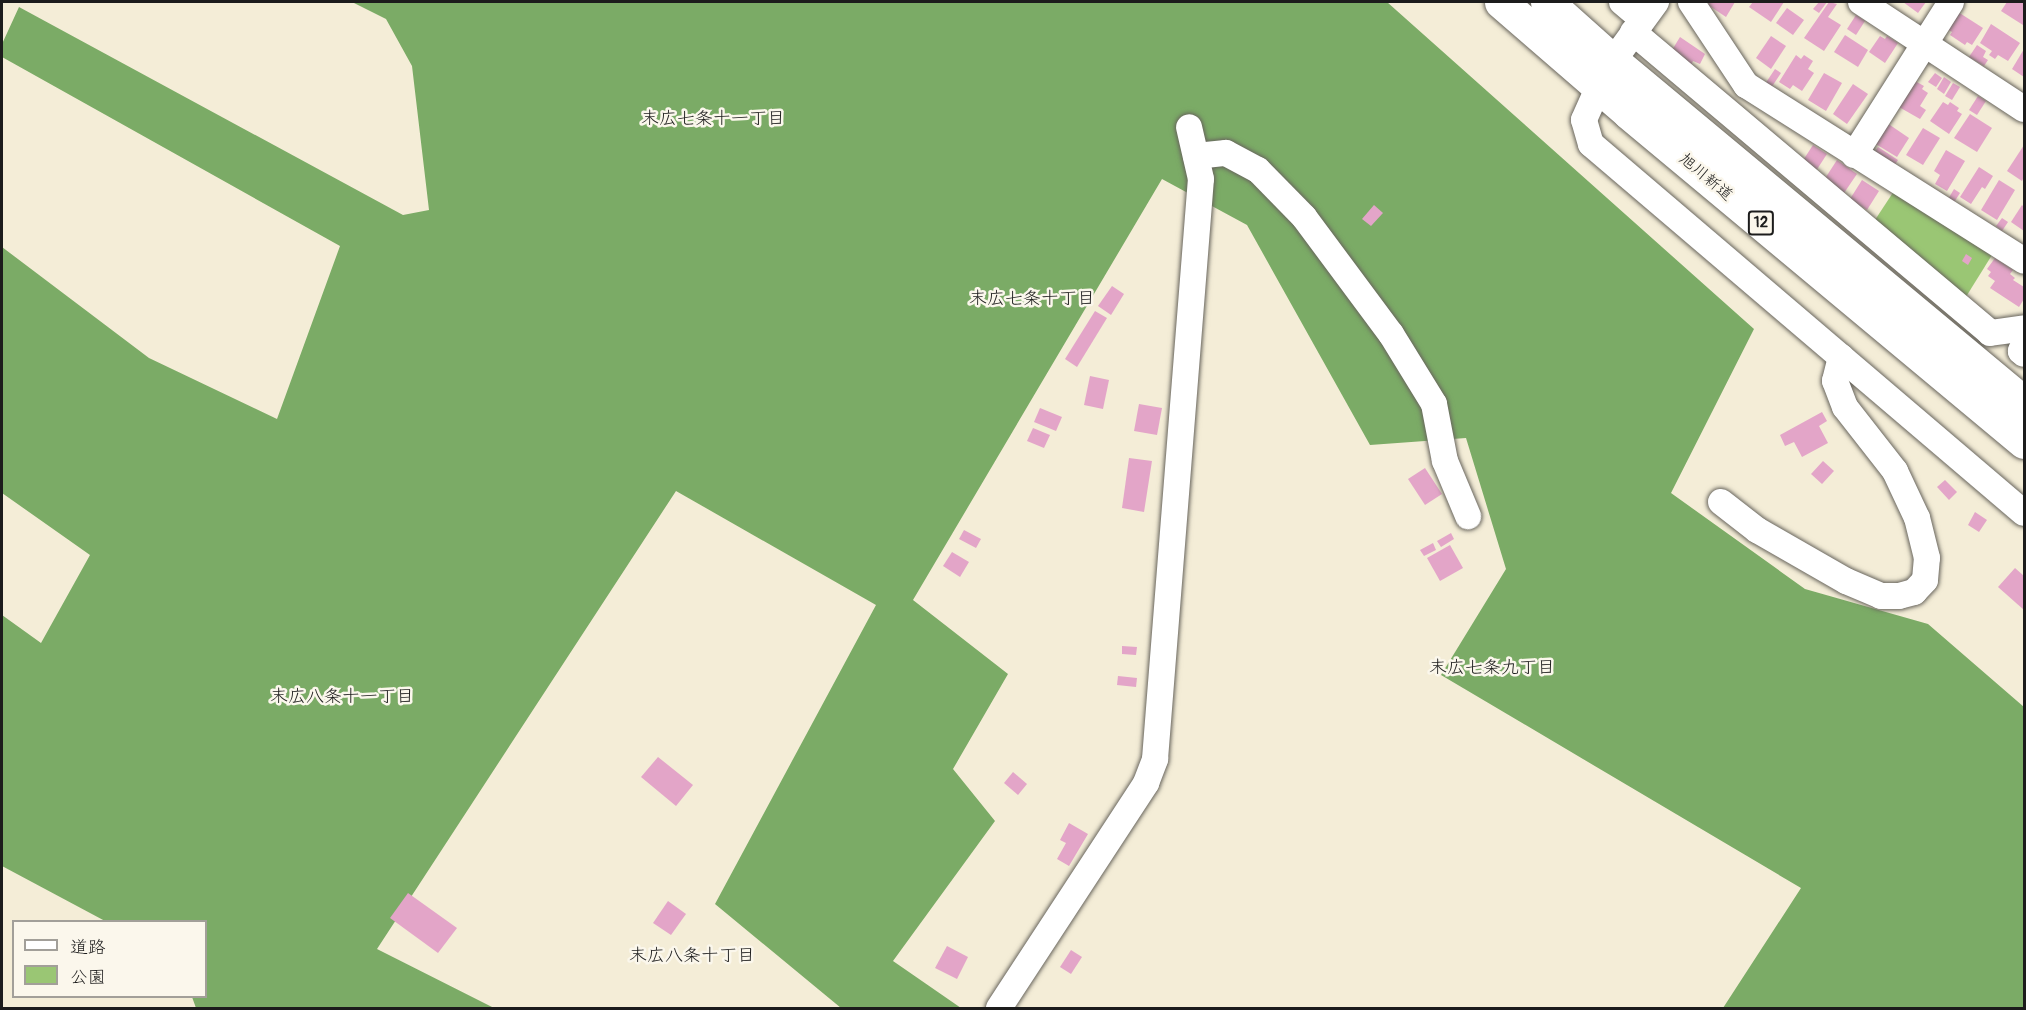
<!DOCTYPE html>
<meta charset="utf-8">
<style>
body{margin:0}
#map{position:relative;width:2026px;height:1010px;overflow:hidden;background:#f4edd7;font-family:Pangolin,"Klee One",sans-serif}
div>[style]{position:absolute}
.green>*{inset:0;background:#9ac674}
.forest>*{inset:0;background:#7bab66}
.building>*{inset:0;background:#e3a5c8}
.roads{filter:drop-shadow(0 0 2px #68655d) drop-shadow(0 0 2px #68655d)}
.minor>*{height:26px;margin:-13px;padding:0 13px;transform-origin:13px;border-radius:13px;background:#fff}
.highway>*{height:33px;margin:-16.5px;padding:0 16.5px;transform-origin:16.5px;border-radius:16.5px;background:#fff}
span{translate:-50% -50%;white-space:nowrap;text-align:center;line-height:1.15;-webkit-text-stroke:5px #fbf7ec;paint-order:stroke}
.shield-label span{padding:2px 4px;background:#fbf7ec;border:2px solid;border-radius:4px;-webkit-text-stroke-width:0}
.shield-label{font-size:15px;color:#1c1c1c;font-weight:700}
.street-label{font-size:16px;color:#1c1c1c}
.neighbourhood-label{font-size:18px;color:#1c1c1c}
.frame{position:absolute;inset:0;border:3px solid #1c1c1c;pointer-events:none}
.legend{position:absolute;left:12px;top:920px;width:195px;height:78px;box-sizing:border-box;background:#fbf7ec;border:2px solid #a29f99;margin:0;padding:8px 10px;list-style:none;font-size:18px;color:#1c1c1c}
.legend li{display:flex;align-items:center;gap:12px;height:30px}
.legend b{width:30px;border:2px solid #a29f99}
</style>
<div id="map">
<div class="green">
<i style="clip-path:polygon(1894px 191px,1992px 255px,1964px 300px,1873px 223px)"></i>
</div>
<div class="forest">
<i style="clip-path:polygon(352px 2px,1387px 2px,1754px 329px,1671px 493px,1805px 589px,1928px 624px,2024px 707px,2024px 1008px,1723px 1008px,1801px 888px,1441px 675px,1506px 569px,1466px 438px,1370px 445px,1247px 225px,1162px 179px,913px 600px,1008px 674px,953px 769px,995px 821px,893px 961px,961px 1008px,841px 1008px,715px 904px,876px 605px,676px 491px,377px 949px,494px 1008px,196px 1008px,192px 997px,206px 996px,206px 922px,105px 921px,2px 866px,2px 615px,41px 643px,90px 555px,2px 493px,2px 247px,149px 358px,277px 419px,340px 246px,2px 57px,2px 44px,19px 7px,403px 215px,429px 210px,412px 66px,386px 19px)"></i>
</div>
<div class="building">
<i style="clip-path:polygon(1710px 2px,1735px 2px,1726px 17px,1708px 5px)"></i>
<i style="clip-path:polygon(1753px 2px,1784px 2px,1771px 22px,1749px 7px)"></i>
<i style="clip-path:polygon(1819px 2px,1827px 2px,1819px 13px,1813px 9px)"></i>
<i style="clip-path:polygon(1829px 2px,1837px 4px,1828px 17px,1841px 25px,1824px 51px,1804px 38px)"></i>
<i style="clip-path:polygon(1903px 2px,1926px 2px,1918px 13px)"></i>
<i style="clip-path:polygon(2007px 2px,2024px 2px,2023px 25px,2001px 11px)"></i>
<i style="clip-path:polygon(1787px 8px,1804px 20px,1793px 35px,1776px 23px)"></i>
<i style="clip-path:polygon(1958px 12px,1983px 28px,1972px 45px,1967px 42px,1965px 45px,1950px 35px,1952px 32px,1947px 29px)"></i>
<i style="clip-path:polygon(1856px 15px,1865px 21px,1856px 35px,1847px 29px)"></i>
<i style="clip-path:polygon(1991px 24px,2020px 43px,2008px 61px,1998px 55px,1995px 59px,1989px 55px,1992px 51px,1980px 43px)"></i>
<i style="clip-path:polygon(1845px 35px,1868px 50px,1858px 67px,1834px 52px)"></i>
<i style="clip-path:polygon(1771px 36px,1786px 46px,1771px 69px,1756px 58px)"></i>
<i style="clip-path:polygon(1880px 36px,1885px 39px,1887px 36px,1898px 43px,1885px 63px,1869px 52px)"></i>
<i style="clip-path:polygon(1680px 37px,1705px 54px,1700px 64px,1693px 61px,1690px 67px,1669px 55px)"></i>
<i style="clip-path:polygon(1977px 45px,1986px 51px,1983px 57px,1988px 60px,1984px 66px,1969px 57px)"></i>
<i style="clip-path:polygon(2024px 49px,2024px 77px,2012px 69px)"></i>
<i style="clip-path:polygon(1796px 55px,1801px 59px,1804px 55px,1813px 61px,1808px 69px,1814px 73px,1802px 91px,1793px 85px,1790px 89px,1779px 82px)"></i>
<i style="clip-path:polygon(1775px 69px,1781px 73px,1771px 88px,1765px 84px)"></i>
<i style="clip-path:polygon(1824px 73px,1842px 83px,1826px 111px,1808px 100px)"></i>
<i style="clip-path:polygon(1935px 73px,1942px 78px,1936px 87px,1928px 82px)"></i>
<i style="clip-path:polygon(1944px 77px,1951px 82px,1944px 94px,1937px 89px)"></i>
<i style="clip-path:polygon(1915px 81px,1924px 86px,1922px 89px,1928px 93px,1920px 106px,1926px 110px,1920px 119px,1899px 107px)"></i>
<i style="clip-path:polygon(1953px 83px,1960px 87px,1952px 100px,1945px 96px)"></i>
<i style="clip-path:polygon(1853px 84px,1868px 94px,1847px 124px,1833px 114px)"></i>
<i style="clip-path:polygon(1978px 96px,1986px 101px,1977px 115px,1969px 110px)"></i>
<i style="clip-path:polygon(1943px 102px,1948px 105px,1950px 102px,1959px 108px,1957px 111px,1962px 114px,1949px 134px,1930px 121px)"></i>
<i style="clip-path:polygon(1970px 114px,1992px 128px,1977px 152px,1954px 138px)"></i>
<i style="clip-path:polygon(1887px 123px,1909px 138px,1897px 157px,1874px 143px)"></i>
<i style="clip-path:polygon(1923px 128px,1940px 138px,1923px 165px,1906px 155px)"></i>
<i style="clip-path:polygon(1813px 145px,1827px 154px,1814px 174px,1800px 165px)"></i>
<i style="clip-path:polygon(2024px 145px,2024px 177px,2022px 181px,2007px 171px)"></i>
<i style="clip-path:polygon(1878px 147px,1898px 160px,1894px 166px,1874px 153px)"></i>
<i style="clip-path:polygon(1946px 150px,1965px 161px,1947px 191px,1935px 184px,1940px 175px,1934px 171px)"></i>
<i style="clip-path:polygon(1837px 160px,1857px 174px,1844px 193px,1824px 180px)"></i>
<i style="clip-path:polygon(1979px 167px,1993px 176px,1985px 189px,1982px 187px,1971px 204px,1960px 197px)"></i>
<i style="clip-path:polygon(1862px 180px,1879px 191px,1867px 210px,1850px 199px)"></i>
<i style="clip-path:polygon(1999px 180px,2015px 190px,1997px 220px,1981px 210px)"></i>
<i style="clip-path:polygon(1954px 189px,1960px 193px,1953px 204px,1947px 201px)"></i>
<i style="clip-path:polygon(1374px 205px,1383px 213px,1371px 226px,1362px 219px)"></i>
<i style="clip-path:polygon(2022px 205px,2024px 207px,2024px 231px,2011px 222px)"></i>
<i style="clip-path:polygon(2002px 218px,2008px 222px,2002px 231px,1996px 226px)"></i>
<i style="clip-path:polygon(1966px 254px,1972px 258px,1968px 265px,1962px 261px)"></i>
<i style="clip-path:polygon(1995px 258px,2013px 270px,2010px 274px,2015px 278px,2013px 280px,2024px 287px,2024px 299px,2019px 307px,1990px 288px,1995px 281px,1988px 276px,1991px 272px,1987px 269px)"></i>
<i style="clip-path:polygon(1112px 286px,1124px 294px,1111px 315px,1098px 306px)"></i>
<i style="clip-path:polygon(1095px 311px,1107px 318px,1077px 367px,1065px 359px)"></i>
<i style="clip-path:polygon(1090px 376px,1109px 380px,1103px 409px,1084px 405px)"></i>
<i style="clip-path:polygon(1139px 404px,1162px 408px,1157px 435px,1134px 431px)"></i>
<i style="clip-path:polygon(1040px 408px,1062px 417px,1056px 431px,1034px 422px)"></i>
<i style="clip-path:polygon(1822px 412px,1827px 421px,1819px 426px,1828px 443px,1802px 457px,1794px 442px,1785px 446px,1780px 435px)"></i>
<i style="clip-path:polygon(1033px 428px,1050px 435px,1044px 448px,1027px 441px)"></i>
<i style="clip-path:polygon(1129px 458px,1152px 461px,1144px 512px,1122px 508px)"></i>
<i style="clip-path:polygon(1823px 461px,1834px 471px,1822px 484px,1811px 474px)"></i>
<i style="clip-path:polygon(1425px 468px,1442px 494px,1425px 505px,1408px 479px)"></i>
<i style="clip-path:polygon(1945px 480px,1957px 492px,1949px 500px,1937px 487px)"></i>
<i style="clip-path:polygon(1975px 512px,1987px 520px,1979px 532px,1968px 525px)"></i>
<i style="clip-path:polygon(964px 530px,981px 539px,976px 548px,959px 539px)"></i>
<i style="clip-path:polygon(1451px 533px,1454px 539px,1441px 547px,1437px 541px)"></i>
<i style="clip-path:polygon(1433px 543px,1436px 550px,1424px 556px,1420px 550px)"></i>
<i style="clip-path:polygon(1450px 545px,1463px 568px,1440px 581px,1427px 558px)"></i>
<i style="clip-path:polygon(952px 552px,969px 562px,960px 577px,943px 566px)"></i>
<i style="clip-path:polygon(2015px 568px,2024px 576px,2024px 610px,1998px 587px)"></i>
<i style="clip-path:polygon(1122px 646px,1137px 647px,1136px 655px,1122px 654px)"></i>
<i style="clip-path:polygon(1118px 676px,1137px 678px,1136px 687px,1117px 685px)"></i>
<i style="clip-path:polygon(658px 757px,693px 785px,676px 806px,641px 777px)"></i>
<i style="clip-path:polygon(1013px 772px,1027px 784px,1018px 795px,1004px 783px)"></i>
<i style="clip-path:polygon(1069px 823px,1088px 834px,1069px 866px,1057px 859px,1066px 843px,1060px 840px)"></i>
<i style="clip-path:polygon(408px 893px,457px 928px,438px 953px,390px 918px)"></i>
<i style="clip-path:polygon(668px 901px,686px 914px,671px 935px,653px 923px)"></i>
<i style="clip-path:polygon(947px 946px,968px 957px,957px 979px,935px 968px)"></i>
<i style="clip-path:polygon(1071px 950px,1082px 957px,1071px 974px,1060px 967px)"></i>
</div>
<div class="roads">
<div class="minor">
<i style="left:1622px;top:2px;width:26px;rotate:40deg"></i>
<i style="left:1656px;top:2px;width:73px;rotate:126.1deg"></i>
<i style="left:1613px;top:61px;width:29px;rotate:119deg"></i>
<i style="left:1599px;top:86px;width:37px;rotate:114deg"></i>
<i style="left:1584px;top:120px;width:25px;rotate:74deg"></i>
<i style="left:1591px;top:144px;width:569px;rotate:40.44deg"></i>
<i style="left:1691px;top:2px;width:100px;rotate:56.5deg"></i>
<i style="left:1746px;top:85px;width:329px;rotate:32.3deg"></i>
<i style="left:1861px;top:2px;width:195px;rotate:33.3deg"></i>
<i style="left:1633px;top:32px;width:467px;rotate:40.1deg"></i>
<i style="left:1990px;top:333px;width:34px;rotate:-8deg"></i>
<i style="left:1854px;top:155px;width:181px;rotate:-57.6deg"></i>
<i style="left:1196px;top:156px;width:30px;rotate:-6deg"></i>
<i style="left:1226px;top:153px;width:36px;rotate:28deg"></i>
<i style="left:1258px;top:170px;width:66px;rotate:45.6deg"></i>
<i style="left:1304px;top:217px;width:146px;rotate:53.4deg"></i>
<i style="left:1391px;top:334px;width:82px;rotate:58.4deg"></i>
<i style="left:1434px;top:404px;width:58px;rotate:79.1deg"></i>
<i style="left:1445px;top:461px;width:60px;rotate:67.3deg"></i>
<i style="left:2024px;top:344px;width:8px;rotate:113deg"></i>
<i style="left:2021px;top:351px;width:4px;rotate:45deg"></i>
<i style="left:1721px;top:502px;width:46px;rotate:37.9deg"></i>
<i style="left:1757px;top:530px;width:103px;rotate:29.8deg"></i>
<i style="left:1846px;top:581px;width:38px;rotate:23deg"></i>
<i style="left:1881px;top:596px;width:18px"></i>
<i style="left:1899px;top:596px;width:16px;rotate:-15deg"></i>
<i style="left:1914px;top:592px;width:16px;rotate:-47deg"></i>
<i style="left:1925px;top:580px;width:22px;rotate:-85deg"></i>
<i style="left:1927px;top:558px;width:41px;rotate:-104deg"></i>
<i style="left:1917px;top:518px;width:52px;rotate:-115.1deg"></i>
<i style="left:1895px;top:471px;width:81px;rotate:-128deg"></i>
<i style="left:1845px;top:407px;width:28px;rotate:-111deg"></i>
<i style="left:1835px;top:381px;width:25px;rotate:-76deg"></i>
<i style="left:999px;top:1008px;width:269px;rotate:-56.8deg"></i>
<i style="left:1146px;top:783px;width:26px;rotate:-69deg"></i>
<i style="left:1155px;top:759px;width:582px;rotate:-85.47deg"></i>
<i style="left:1201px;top:179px;width:53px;rotate:-103deg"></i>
</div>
<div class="highway">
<i style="left:1501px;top:2px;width:169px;rotate:40.9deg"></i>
<i style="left:1629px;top:113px;width:514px;rotate:39.79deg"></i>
<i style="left:1547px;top:2px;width:89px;rotate:41.8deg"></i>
<i style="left:1613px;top:61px;width:535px;rotate:39.76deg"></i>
</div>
</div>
<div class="shield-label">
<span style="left:1761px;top:223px">12</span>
</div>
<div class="street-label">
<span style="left:1706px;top:177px;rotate:40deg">旭川新道</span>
</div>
<div class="neighbourhood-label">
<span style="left:713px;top:119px">末広七条十一丁目</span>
<span style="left:1032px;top:299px">末広七条十丁目</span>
<span style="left:1492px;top:668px">末広七条九丁目</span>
<span style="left:342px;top:697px">末広八条十一丁目</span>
<span style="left:692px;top:956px">末広八条十丁目</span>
</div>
<div class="frame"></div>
<ul class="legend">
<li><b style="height:8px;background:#fff"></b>道路</li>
<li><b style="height:16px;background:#9ac674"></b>公園</li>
</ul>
</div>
